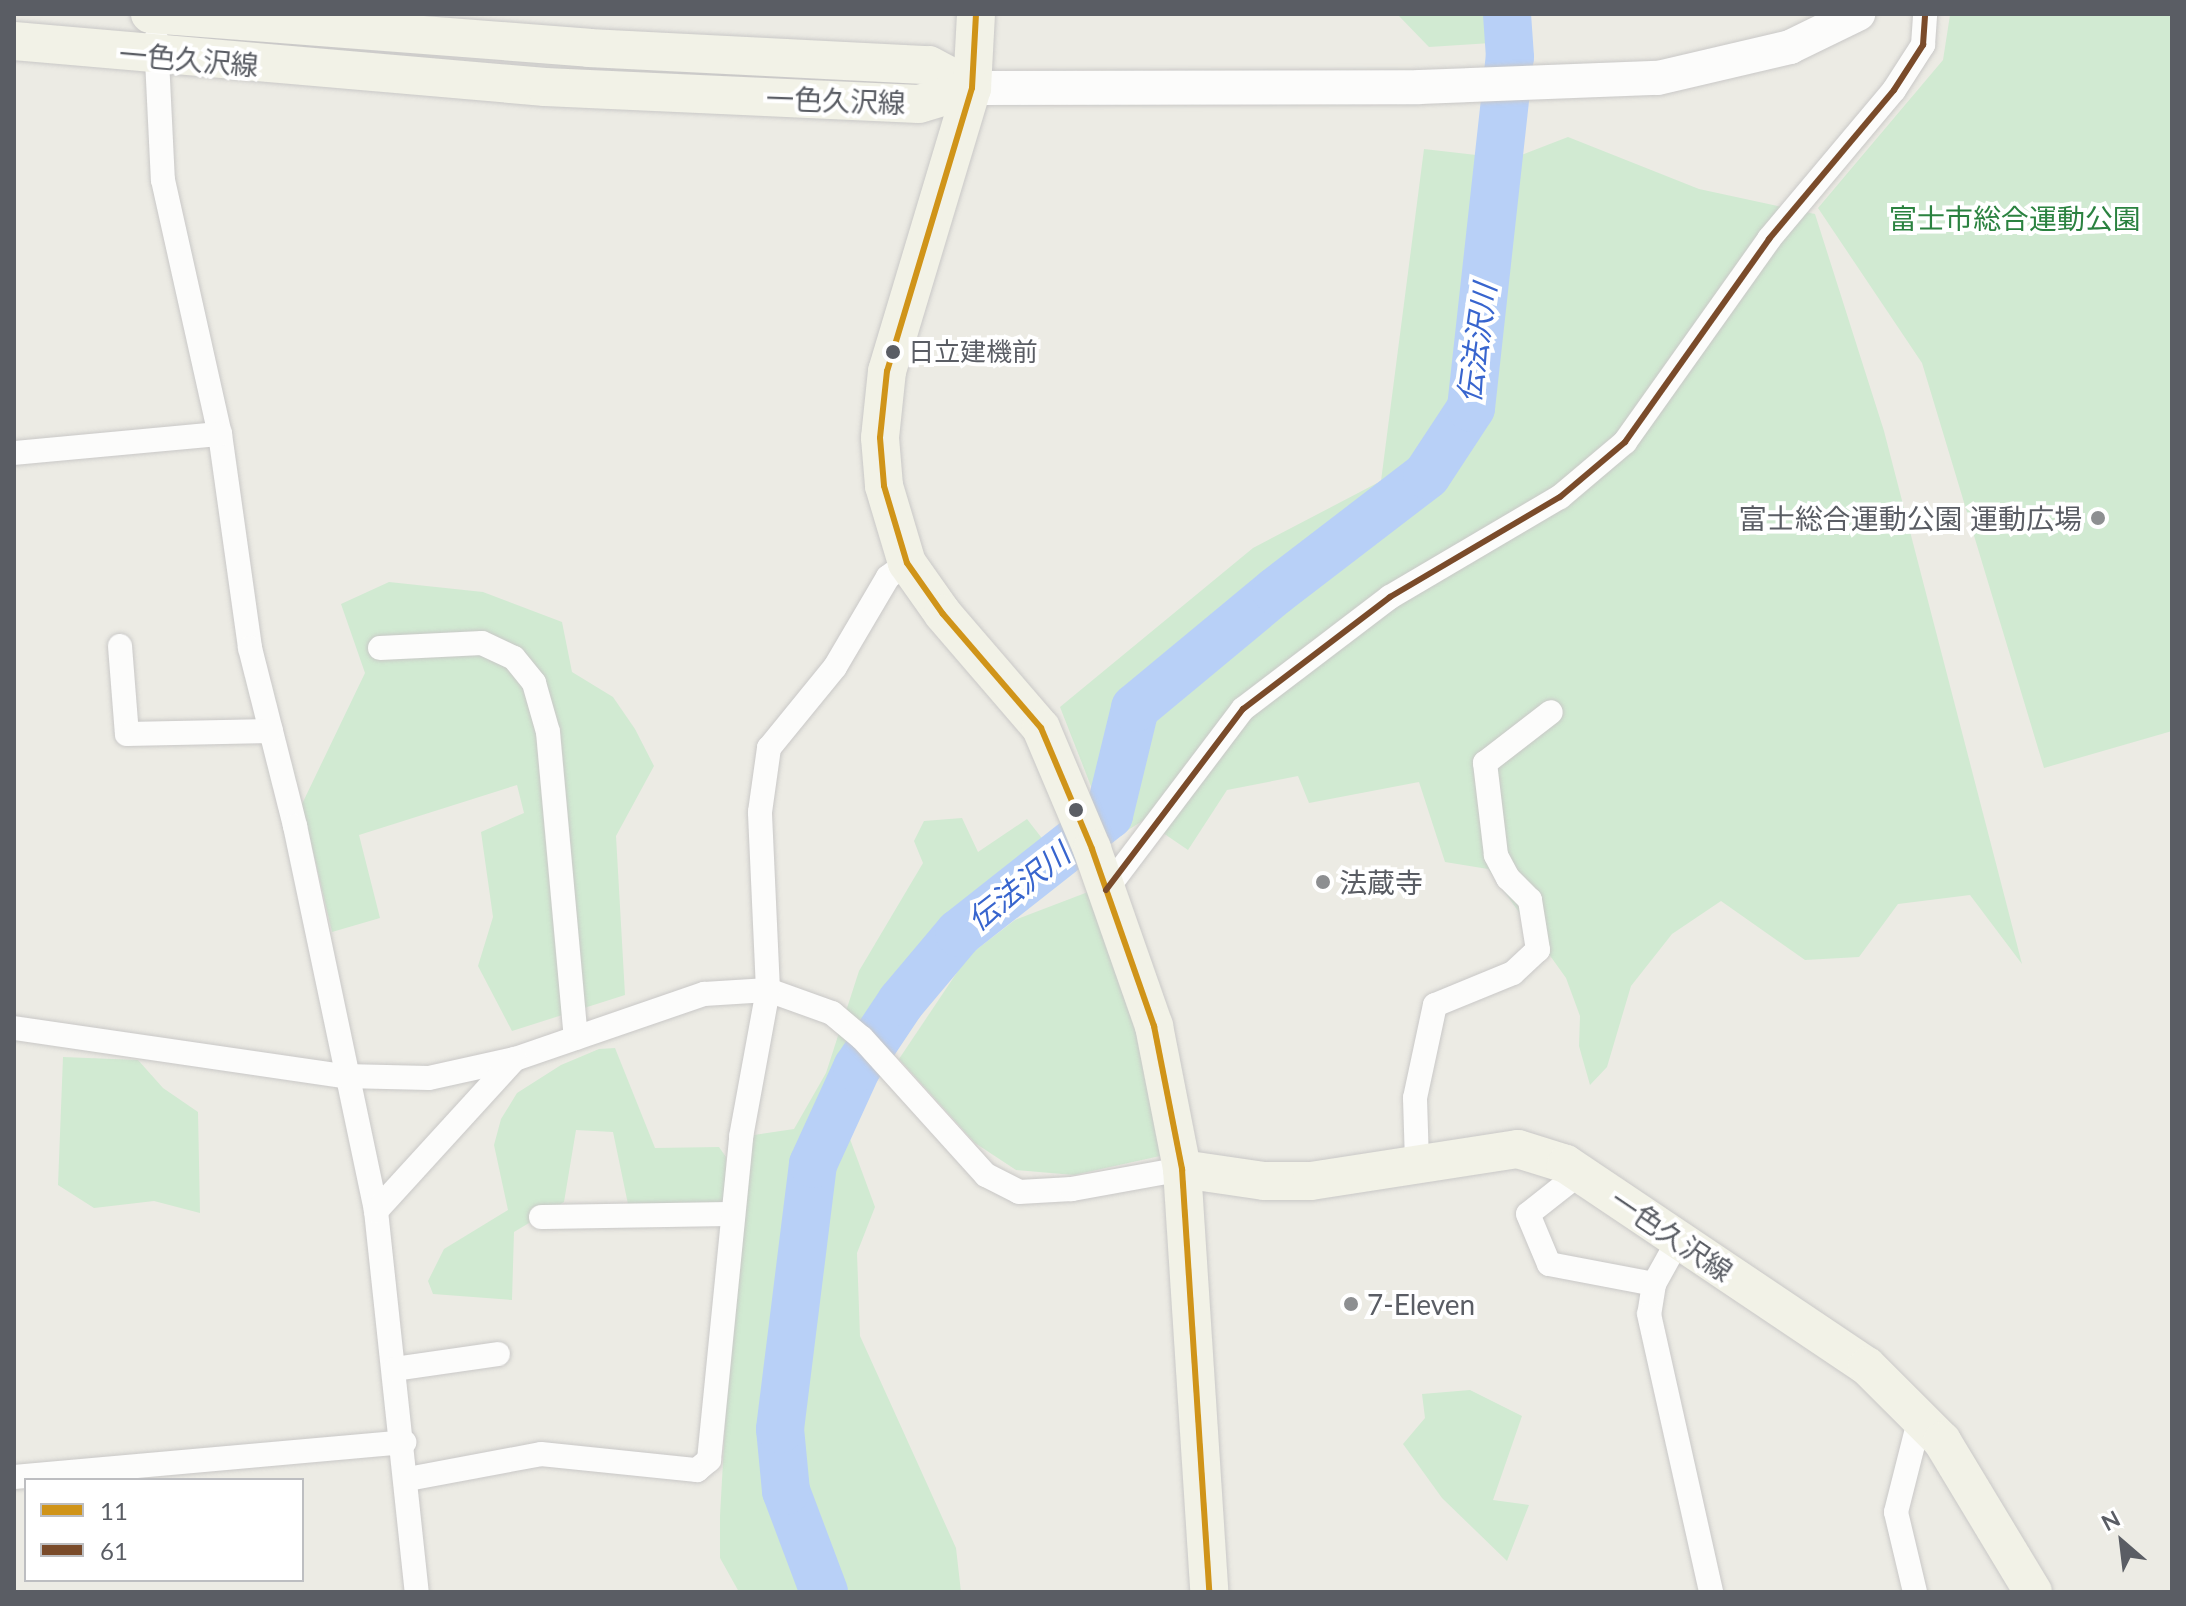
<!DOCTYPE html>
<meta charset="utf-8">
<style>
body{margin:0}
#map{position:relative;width:2186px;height:1606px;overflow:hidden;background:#ecebe4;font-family:Lato,"Noto Sans JP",sans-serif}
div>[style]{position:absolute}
.green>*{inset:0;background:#d1ead2}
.river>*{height:48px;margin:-24px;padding:0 24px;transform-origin:24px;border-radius:24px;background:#b8d0f7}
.roads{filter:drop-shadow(0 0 2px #c9c8c7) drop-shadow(0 0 2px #c9c8c7)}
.street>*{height:24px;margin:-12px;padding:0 12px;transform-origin:12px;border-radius:12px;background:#fcfcfb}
.secondary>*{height:34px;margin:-17px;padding:0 17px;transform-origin:17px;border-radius:17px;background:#fcfcfb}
.primary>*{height:38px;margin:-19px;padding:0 19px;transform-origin:19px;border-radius:19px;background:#f2f2e7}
.bus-1>*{height:6px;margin:-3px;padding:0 3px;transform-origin:3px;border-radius:3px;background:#d09419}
.bus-2>*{height:6px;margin:-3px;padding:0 3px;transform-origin:3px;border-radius:3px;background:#7a4b2a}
.dots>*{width:22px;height:22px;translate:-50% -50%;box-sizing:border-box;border:4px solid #fff;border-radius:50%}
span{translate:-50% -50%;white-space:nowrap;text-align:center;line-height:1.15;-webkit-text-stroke:8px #fff;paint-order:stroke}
.bus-label{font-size:26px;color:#5a5d64}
.left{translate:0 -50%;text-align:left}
.street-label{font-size:28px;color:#5a5d64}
.park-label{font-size:28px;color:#2b8240}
.poi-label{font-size:28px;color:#5a5d64}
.right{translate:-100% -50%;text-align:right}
.water-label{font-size:30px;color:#3865ce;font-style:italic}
.frame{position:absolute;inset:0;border:16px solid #5a5d64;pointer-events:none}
.legend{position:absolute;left:24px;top:1478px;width:280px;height:104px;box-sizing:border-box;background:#fff;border:2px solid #bdbec1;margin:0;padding:10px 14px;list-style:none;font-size:24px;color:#5a5d64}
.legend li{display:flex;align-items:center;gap:16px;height:40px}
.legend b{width:40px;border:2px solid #bdbec1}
.north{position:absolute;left:2082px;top:1502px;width:80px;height:80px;-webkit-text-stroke:6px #fff;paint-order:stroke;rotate:332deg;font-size:22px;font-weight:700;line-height:32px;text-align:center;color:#5a5d64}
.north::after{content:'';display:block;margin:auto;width:28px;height:36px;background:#5a5d64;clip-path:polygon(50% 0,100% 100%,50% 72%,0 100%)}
</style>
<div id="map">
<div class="green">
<i style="clip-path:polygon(1397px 14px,1503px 14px,1491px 43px,1429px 47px)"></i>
<i style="clip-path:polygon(2172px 14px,2172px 731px,2044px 768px,1922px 363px,1818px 208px,1943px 60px,1950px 15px)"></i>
<i style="clip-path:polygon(1568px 137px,1699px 189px,1815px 214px,1884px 431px,2022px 964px,1970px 895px,1898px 904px,1859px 957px,1805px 960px,1721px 901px,1672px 934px,1631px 986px,1607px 1067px,1590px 1085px,1579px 1046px,1580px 1016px,1566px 978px,1488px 869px,1445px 862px,1419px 782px,1309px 803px,1298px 776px,1227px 790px,1188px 850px,1144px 820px,1112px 840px,1060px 707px,1253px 548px,1381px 481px,1424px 149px,1511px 159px)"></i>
<i style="clip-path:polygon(389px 582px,483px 592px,562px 622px,572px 672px,613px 697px,635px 729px,654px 766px,616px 836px,625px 995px,512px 1031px,478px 966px,493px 917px,481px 832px,524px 813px,517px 785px,359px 835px,380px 918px,332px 932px,302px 804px,365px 673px,341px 604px)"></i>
<i style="clip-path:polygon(962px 818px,978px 852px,1027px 819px,1065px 868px,955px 922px,840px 1112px,875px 1207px,857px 1253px,860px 1336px,956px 1548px,961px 1592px,739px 1592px,720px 1558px,720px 1516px,741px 1137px,794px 1129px,826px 1073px,859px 971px,923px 863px,914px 841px,924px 821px)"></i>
<i style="clip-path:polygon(1088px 892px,1152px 1075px,1160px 1156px,1074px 1175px,1016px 1170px,975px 1143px,899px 1059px,968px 956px,1015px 920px)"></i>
<i style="clip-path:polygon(615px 1048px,655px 1148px,719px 1147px,726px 1157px,725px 1210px,629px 1209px,613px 1132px,576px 1130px,564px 1202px,514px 1232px,512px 1300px,433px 1294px,428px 1281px,444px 1249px,508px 1210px,494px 1145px,501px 1119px,517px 1093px,561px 1065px,599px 1049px)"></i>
<i style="clip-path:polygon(63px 1057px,138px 1060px,163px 1088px,198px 1112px,200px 1213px,154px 1201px,94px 1208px,58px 1185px)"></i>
<i style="clip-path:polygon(1470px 1390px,1522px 1416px,1493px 1500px,1529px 1505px,1507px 1561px,1442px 1498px,1403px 1444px,1425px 1418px,1422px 1394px)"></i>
</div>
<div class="river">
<i style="left:824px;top:1592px;width:108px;rotate:-110.6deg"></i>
<i style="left:786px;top:1491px;width:62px;rotate:-95.5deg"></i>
<i style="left:780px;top:1429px;width:267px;rotate:-82.9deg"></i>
<i style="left:813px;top:1164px;width:106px;rotate:-65.4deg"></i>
<i style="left:857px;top:1068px;width:79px;rotate:-56.3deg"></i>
<i style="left:901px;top:1002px;width:90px;rotate:-50deg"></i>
<i style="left:959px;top:933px;width:191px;rotate:-38.2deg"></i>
<i style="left:1109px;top:815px;width:110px;rotate:-76.3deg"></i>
<i style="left:1135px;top:708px;width:183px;rotate:-39.7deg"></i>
<i style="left:1276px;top:591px;width:190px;rotate:-37.5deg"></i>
<i style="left:1427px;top:475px;width:80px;rotate:-56.7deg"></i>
<i style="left:1471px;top:408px;width:353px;rotate:-83.7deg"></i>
<i style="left:1510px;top:57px;width:43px;rotate:-94deg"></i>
</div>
<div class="roads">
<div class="street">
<i style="left:156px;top:39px;width:141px;rotate:87.2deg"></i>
<i style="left:163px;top:180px;width:260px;rotate:77.4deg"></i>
<i style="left:220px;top:434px;width:216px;rotate:82deg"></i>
<i style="left:250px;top:648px;width:184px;rotate:75.8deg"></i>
<i style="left:295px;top:826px;width:393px;rotate:78.1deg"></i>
<i style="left:376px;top:1211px;width:383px;rotate:83.9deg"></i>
<i style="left:14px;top:453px;width:207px;rotate:-5.3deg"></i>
<i style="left:120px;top:646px;width:88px;rotate:85.5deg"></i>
<i style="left:127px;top:734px;width:144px;rotate:-1.2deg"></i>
<i style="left:380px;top:648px;width:102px;rotate:-2.8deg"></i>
<i style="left:482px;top:643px;width:35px;rotate:25deg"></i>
<i style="left:514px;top:658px;width:32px;rotate:51deg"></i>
<i style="left:534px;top:683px;width:51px;rotate:74.1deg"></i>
<i style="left:548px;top:732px;width:307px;rotate:84.8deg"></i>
<i style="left:1106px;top:890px;width:227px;rotate:-52.9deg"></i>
<i style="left:1243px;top:709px;width:185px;rotate:-37.3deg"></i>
<i style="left:1390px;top:597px;width:197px;rotate:-30.5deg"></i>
<i style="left:1560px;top:497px;width:85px;rotate:-40.2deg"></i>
<i style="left:1625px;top:442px;width:249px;rotate:-54.6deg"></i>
<i style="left:1769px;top:239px;width:194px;rotate:-50deg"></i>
<i style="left:1894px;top:90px;width:54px;rotate:-57.2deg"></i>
<i style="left:1923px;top:45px;width:31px;rotate:-86deg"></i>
<i style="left:14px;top:1028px;width:333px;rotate:8.3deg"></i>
<i style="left:344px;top:1076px;width:85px;rotate:1.3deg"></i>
<i style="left:429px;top:1078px;width:88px;rotate:-12.5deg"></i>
<i style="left:515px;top:1059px;width:200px;rotate:-19deg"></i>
<i style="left:704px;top:994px;width:64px;rotate:-3.6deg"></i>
<i style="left:768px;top:990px;width:68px;rotate:19.8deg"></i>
<i style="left:832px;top:1013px;width:39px;rotate:40deg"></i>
<i style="left:862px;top:1038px;width:185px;rotate:47.9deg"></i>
<i style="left:986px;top:1175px;width:37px;rotate:27deg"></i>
<i style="left:1019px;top:1192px;width:53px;rotate:-3.2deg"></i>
<i style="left:1072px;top:1189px;width:112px;rotate:-10.3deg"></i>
<i style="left:1417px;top:1162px;width:64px;rotate:-91.8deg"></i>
<i style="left:1415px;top:1098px;width:95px;rotate:-77.9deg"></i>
<i style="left:1435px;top:1005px;width:84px;rotate:-22.3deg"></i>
<i style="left:1513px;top:973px;width:34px;rotate:-43deg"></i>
<i style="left:1538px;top:950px;width:51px;rotate:-99.1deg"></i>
<i style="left:1530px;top:900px;width:31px;rotate:-135deg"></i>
<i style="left:1508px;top:878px;width:26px;rotate:-118deg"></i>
<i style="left:1496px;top:855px;width:93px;rotate:-96.8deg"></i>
<i style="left:1485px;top:763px;width:83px;rotate:-37.7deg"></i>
<i style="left:1580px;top:1173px;width:66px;rotate:141.7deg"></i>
<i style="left:1528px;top:1214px;width:54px;rotate:67.2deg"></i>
<i style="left:1549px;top:1264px;width:107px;rotate:10.8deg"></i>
<i style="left:376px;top:1211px;width:206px;rotate:-47.6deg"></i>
<i style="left:541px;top:1217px;width:191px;rotate:-0.9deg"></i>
<i style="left:1679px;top:1239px;width:51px;rotate:119.1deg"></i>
<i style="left:1654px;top:1284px;width:30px;rotate:99deg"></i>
<i style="left:1649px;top:1314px;width:285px;rotate:77.4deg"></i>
<i style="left:395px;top:1369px;width:104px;rotate:-8.3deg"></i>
<i style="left:14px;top:1477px;width:392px;rotate:-5.1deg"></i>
<i style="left:408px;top:1479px;width:135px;rotate:-10.6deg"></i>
<i style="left:541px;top:1454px;width:157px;rotate:5.9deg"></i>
<i style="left:697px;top:1470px;width:16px;rotate:-40deg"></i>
<i style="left:709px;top:1460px;width:325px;rotate:-84.3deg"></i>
<i style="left:741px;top:1137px;width:149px;rotate:-79.6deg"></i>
<i style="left:768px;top:990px;width:178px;rotate:-92.6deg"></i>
<i style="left:760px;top:812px;width:65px;rotate:-82deg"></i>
<i style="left:769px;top:748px;width:104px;rotate:-50.8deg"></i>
<i style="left:835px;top:667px;width:104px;rotate:-59.5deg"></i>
<i style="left:888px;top:577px;width:24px;rotate:-36deg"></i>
<i style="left:1915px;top:1592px;width:82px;rotate:-103.4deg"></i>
<i style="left:1896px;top:1512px;width:98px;rotate:-75.8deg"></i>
</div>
<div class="secondary">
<i style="left:972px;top:88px;width:447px;rotate:-0.1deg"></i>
<i style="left:1419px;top:87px;width:239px;rotate:-2.2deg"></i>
<i style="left:1658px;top:78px;width:136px;rotate:-13.2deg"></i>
<i style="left:1790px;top:47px;width:76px;rotate:-25.9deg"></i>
</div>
<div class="primary">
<i style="left:150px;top:14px;width:440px;rotate:4.4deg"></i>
<i style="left:589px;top:48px;width:340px;rotate:2.9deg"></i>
<i style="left:929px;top:65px;width:49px;rotate:28.1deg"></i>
<i style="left:976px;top:14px;width:74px;rotate:93.1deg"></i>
<i style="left:972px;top:88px;width:295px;rotate:106.7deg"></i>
<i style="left:887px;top:371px;width:67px;rotate:96deg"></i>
<i style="left:880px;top:438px;width:48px;rotate:85.2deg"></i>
<i style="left:884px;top:486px;width:80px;rotate:73.4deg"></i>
<i style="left:907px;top:563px;width:62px;rotate:54.8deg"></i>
<i style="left:943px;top:614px;width:150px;rotate:49.3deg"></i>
<i style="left:1041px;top:728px;width:131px;rotate:67.1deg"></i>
<i style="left:1092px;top:849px;width:188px;rotate:70.7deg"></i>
<i style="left:1154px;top:1026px;width:146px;rotate:78.9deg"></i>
<i style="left:1182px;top:1169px;width:424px;rotate:86.3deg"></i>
<i style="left:14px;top:41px;width:533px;rotate:4.95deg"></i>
<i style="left:545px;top:87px;width:374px;rotate:2.6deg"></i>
<i style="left:919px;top:104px;width:55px;rotate:-16.8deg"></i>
<i style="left:1182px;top:1169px;width:83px;rotate:8.3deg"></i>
<i style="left:1264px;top:1181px;width:47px"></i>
<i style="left:1311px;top:1181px;width:209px;rotate:-8.8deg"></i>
<i style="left:1518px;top:1149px;width:50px;rotate:17.4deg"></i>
<i style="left:1566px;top:1164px;width:362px;rotate:33.9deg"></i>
<i style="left:1867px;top:1366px;width:106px;rotate:45deg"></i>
<i style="left:1942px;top:1441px;width:176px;rotate:58.9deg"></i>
</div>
</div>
<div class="bus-1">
<i style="left:976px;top:14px;width:74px;rotate:93.1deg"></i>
<i style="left:972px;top:88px;width:295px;rotate:106.7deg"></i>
<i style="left:887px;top:371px;width:67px;rotate:96deg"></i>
<i style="left:880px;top:438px;width:48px;rotate:85.2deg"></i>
<i style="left:884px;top:486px;width:80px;rotate:73.4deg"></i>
<i style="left:907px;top:563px;width:62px;rotate:54.8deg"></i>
<i style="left:943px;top:614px;width:150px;rotate:49.3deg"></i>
<i style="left:1041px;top:728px;width:131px;rotate:67.1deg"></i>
<i style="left:1092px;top:849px;width:188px;rotate:70.7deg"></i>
<i style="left:1154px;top:1026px;width:146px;rotate:78.9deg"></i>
<i style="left:1182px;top:1169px;width:424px;rotate:86.3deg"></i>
</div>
<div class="bus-2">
<i style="left:1106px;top:890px;width:227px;rotate:-52.9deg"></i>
<i style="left:1243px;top:709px;width:185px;rotate:-37.3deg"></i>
<i style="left:1390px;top:597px;width:197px;rotate:-30.5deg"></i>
<i style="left:1560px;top:497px;width:85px;rotate:-40.2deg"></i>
<i style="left:1625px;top:442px;width:249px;rotate:-54.6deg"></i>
<i style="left:1769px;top:239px;width:194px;rotate:-50deg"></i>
<i style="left:1894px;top:90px;width:54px;rotate:-57.2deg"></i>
<i style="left:1923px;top:45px;width:31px;rotate:-86deg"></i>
</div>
<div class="dots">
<i style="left:893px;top:352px;background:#5a5d64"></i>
<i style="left:2098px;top:518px;background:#8d8f91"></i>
<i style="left:1076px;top:810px;background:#5a5d64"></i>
<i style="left:1323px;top:882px;background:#8d8f91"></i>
<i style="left:1351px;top:1304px;background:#8d8f91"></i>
</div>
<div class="bus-label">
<span class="left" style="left:908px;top:352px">日立建機前</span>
</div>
<div class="street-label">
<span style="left:189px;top:59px;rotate:5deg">一色久沢線</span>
<span style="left:836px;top:100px;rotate:2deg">一色久沢線</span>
<span style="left:1672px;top:1235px;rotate:34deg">一色久沢線</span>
</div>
<div class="park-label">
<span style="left:2015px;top:218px">富士市総合運動公園</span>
</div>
<div class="poi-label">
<span class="right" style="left:2082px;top:518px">富士総合運動公園 運動広場</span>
<span class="left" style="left:1339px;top:882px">法蔵寺</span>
<span class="left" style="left:1367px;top:1304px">7-Eleven</span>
</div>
<div class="water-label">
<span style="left:1476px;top:343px;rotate:-82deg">伝法沢川</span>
<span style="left:1018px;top:886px;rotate:-38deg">伝法沢川</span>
</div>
<div class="frame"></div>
<ul class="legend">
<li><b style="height:10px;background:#d09419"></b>11</li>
<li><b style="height:10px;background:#7a4b2a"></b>61</li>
</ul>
<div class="north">N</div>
</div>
